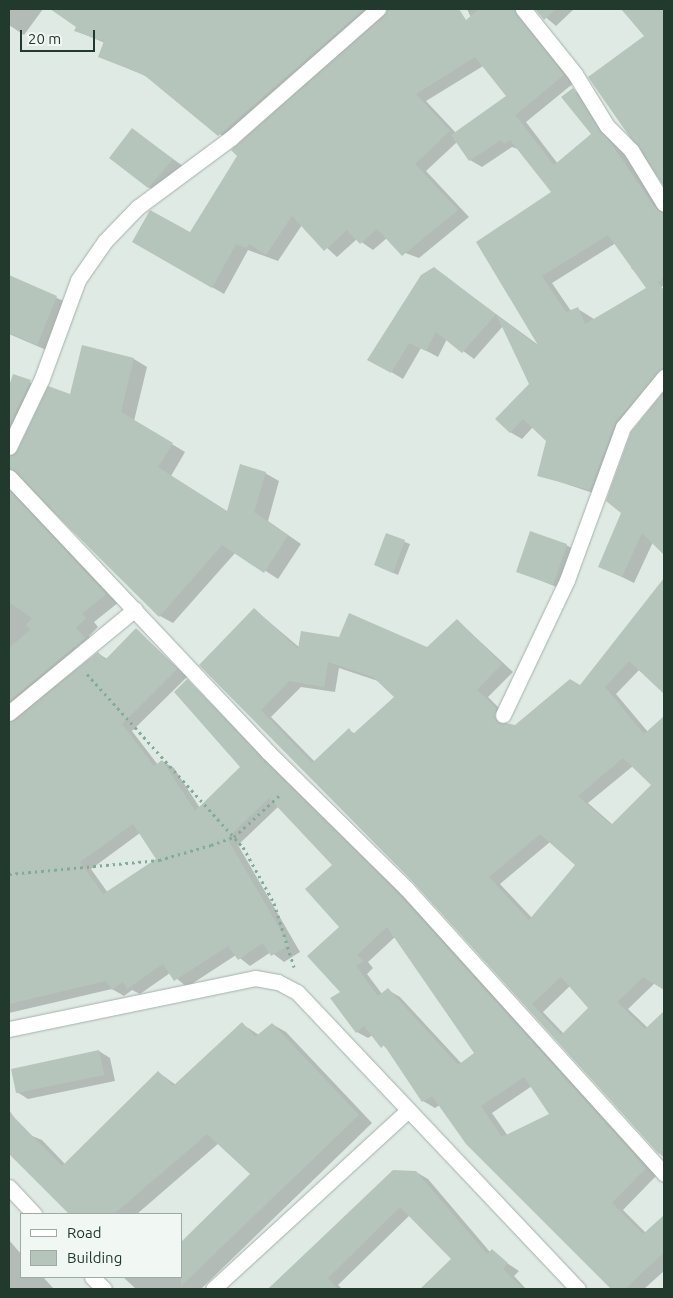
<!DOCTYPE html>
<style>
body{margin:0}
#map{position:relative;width:673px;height:1298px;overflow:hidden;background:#e0eae4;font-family:Ubuntu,sans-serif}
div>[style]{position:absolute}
.shadow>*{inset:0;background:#0003}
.building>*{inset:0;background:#b6c5bc}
.path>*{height:3px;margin-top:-1.5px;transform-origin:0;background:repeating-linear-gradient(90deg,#83ac96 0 2.5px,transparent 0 6.5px)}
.roads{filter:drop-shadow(0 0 1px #a3b1aa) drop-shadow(0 0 1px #a3b1aa)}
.street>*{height:15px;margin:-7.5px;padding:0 7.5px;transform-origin:7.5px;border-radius:7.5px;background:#fff}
span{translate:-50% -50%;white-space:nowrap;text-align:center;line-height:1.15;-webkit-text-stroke:4.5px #f1f7f2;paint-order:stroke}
.frame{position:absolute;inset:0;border:10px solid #22392e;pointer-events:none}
.legend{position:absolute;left:20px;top:1213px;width:162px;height:65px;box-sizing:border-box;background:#f1f7f2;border:1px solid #9eaba4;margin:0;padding:6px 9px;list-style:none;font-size:15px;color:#22392e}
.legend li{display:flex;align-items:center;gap:10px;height:25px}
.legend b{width:25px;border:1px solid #9eaba4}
.scale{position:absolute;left:20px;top:30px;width:75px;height:22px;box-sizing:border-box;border:2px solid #22392e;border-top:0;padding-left:6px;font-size:15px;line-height:18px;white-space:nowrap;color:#22392e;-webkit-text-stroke:4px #f1f7f2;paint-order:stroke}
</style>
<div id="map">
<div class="shadow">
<i style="clip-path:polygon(9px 9px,43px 9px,24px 35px,9px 25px)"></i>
<i style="clip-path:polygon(52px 9px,306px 9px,326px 19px,333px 9px,383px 9px,230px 142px,150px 78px,100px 56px,105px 43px,76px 31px,77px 26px)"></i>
<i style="clip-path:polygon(388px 9px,445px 9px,488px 63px,426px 101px,456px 133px,508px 97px,467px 9px,528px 9px,575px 82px,526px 122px,558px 164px,593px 134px,573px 90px,585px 97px,664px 212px,664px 285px,657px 291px,631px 268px,634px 265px,616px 243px,552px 283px,571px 311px,578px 309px,629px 341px,664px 314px,664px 383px,627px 428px,602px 496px,539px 475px,548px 441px,533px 427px,522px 439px,510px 432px,531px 384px,503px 326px,474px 359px,447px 339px,438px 357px,421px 348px,403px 379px,369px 359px,440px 273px,541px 347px,477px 243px,552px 192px,518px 149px,512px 147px,482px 167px,470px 160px,457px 142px,426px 171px,469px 217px,419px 258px,400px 251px,387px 238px,373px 250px,357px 239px,337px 257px,302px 225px,278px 261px,248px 250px,224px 294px,134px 242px,190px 234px)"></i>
<i style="clip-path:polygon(536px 9px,574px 9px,556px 26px)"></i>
<i style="clip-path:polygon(622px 9px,664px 9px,664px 186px,590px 77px,646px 36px)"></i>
<i style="clip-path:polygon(132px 130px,183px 166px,159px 193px,148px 187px)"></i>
<i style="clip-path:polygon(11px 277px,70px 304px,51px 352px,9px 334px)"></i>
<i style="clip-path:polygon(134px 359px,147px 367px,134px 421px,185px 452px,171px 476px,228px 512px,265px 473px,279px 481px,268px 521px,301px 544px,278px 579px,236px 552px,173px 623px,160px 616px,21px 475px,119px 602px,94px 622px,98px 627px,89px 636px,98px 646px,9px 716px,9px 390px,14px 375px,44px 389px,14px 455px,71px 396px)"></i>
<i style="clip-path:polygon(664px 393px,664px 554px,653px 542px,634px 583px,600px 566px,623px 513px,632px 432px)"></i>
<i style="clip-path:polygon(387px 535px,410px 544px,398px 575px,380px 567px)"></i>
<i style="clip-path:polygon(566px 545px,577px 551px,564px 590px,517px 571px)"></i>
<i style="clip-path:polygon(evenodd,664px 580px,664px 692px,640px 669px,616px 694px,648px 732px,664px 718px,664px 989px,655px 983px,628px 1009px,648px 1028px,664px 1012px,664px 1158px,414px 881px,201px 665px,254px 609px,300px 648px,428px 649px,457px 620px,513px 672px,488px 697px,507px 716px,507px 725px,515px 726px,580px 686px,664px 580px,339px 668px,378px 681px,395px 697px,355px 734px,349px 730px,315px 762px,271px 717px,301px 687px,335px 692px,339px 668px,664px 580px,633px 766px,653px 785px,613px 825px,588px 803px,633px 766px,664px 580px,550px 842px,576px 865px,532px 918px,500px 884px,550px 842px,664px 580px,570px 986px,590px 1009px,564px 1034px,543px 1012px,570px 986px)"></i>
<i style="clip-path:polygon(evenodd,137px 630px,187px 677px,132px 731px,158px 765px,162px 761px,174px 768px,200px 808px,242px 767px,187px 681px,411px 903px,657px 1175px,623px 1210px,646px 1233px,664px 1216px,664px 1271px,644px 1289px,612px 1289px,467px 1143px,440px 1105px,435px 1108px,423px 1101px,390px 1052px,373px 1035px,368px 1038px,357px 1032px,341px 992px,341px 927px,334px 865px,279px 806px,238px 845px,300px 952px,284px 962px,271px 952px,250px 966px,236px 955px,187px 987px,170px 973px,140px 994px,132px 990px,124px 996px,112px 989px,9px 1013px,9px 777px,29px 772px,9px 722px,98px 653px,107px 659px,137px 630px,140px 833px,158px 859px,108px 893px,91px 869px,140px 833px,137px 630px,395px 937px,475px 1053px,462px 1064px,400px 997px,388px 990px,382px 994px,367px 974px,373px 968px,368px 962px,395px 937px,137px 630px,532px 1086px,551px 1115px,508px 1136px,492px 1113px,532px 1086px)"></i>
<i style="clip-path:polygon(242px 1024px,259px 1035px,272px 1024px,286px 1032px,372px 1123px,201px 1289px,136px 1289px,123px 1277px,181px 1277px,252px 1174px,219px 1143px,137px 1214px,70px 1214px,9px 1152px,9px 1110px,25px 1133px,42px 1140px,65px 1164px,158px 1072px,176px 1085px)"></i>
<i style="clip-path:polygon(99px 1051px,110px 1058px,115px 1081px,28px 1099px,17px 1092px)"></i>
<i style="clip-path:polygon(394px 1171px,416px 1172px,428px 1179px,490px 1252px,519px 1271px,514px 1276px,526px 1289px,422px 1289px,453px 1259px,410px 1215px,338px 1285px,342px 1289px,268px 1289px)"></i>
<i style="clip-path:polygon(9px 1240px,21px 1254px,21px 1277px,43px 1277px,54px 1289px,9px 1289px)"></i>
</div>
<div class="building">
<i style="clip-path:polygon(50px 9px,364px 9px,218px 136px,144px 75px,98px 57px,104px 41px,74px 31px,76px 27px)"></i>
<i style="clip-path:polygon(evenodd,387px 9px,459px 9px,466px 20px,479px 9px,514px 9px,564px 75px,515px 115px,554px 165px,591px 134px,561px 97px,573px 88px,656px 209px,664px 213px,664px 277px,658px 283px,664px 290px,664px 368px,616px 421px,590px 490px,537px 476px,546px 441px,523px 419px,510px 433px,495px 419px,529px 384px,496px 314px,462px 353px,436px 332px,426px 351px,409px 343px,391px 373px,367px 360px,421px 275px,434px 267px,539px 347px,476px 242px,551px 192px,510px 140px,504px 144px,501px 140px,469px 161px,451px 135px,506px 96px,475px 57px,416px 94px,450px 131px,415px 164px,458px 210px,402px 256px,377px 229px,360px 244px,347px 230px,324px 251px,292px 216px,266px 255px,249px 244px,246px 248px,236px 244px,212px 288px,132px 242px,150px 210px,190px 232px,237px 156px,231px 150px,387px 9px,608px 235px,646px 288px,585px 324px,578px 307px,566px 312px,542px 276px,608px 235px)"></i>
<i style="clip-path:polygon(535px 9px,556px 9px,544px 20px)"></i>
<i style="clip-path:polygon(621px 9px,664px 9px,664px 186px,588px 77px,644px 36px)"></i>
<i style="clip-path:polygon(132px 128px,173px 159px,148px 188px,109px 158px)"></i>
<i style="clip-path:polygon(9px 275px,57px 296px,37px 345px,9px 333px)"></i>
<i style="clip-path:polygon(82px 345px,134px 358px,121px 412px,173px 443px,158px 467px,227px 511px,240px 464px,266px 472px,254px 512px,288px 535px,264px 573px,222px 545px,159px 617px,9px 468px,9px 456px,17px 451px,48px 386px,70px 394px)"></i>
<i style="clip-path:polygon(13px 374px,31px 380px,9px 426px,9px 386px)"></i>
<i style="clip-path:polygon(664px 391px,664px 555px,642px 533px,622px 577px,598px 567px,621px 513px,606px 501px,631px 432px)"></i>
<i style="clip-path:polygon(9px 490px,106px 594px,82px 614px,86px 618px,76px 628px,85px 638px,9px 701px,9px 648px,30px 630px,26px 625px,32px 618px,9px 602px)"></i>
<i style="clip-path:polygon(530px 531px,567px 544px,553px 585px,516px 572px)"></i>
<i style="clip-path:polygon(386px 533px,405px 540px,393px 573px,374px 565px)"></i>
<i style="clip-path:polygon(evenodd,664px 578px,664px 694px,629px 661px,605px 687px,644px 734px,664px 716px,664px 990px,643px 977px,617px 1002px,645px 1029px,664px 1011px,664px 1149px,659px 1154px,413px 882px,199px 665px,254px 608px,298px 649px,301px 631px,339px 637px,349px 613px,427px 647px,457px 619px,502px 664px,477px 690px,496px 708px,496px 721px,515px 725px,570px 679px,580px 685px,664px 578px,328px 662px,373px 677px,394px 697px,353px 734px,349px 728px,312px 763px,261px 710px,289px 681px,324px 687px,328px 662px,664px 578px,623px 758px,651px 785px,611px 825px,578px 796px,623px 758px,664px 578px,540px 834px,575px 865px,529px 920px,489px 877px,540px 834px,664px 578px,561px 977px,588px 1008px,561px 1035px,532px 1004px,561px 977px)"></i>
<i style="clip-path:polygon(evenodd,136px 628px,177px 669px,122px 724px,154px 766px,162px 760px,195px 811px,240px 767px,174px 692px,187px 679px,399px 894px,646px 1168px,612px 1203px,643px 1234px,664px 1215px,664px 1252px,625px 1289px,611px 1289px,466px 1144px,432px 1096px,422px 1102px,384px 1045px,381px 1048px,364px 1026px,356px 1033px,330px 998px,340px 992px,307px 956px,339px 927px,305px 889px,332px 865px,269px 798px,227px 838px,289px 945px,271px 956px,263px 943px,238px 960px,228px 946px,174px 981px,163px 964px,127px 989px,123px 982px,112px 990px,106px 981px,9px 1004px,9px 722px,98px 652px,105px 660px,136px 628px,133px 824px,156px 859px,103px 894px,80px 862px,133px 824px,136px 628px,387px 927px,474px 1053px,458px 1065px,388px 988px,378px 996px,356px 966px,363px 961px,357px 955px,387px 927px,136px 628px,524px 1077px,549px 1114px,502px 1137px,481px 1106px,524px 1077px)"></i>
<i style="clip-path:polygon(242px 1022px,255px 1037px,272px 1023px,359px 1115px,181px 1286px,181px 1242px,250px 1174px,207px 1134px,114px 1214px,69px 1214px,9px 1154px,9px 1112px,62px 1166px,158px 1071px,173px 1086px)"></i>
<i style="clip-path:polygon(99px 1050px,104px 1075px,16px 1093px,11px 1069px)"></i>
<i style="clip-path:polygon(393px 1170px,416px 1171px,487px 1254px,492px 1249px,508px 1263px,503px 1269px,523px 1289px,420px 1289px,451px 1259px,400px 1207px,328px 1278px,338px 1289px,268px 1289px)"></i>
</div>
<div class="path">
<i style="left:87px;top:674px;width:233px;rotate:48deg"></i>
<i style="left:243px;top:847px;width:64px;rotate:61deg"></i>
<i style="left:274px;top:903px;width:67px;rotate:72.6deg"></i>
<i style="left:9px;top:874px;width:151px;rotate:-5.3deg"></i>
<i style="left:159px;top:860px;width:54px;rotate:-16.1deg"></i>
<i style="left:211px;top:845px;width:24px;rotate:-19deg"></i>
<i style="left:234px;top:837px;width:65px;rotate:-42.5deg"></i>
</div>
<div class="roads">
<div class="street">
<i style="left:523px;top:9px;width:83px;rotate:51.3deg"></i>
<i style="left:575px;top:74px;width:61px;rotate:58.4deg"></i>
<i style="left:607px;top:126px;width:34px;rotate:45deg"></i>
<i style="left:631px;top:150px;width:63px;rotate:58.6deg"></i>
<i style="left:9px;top:447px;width:76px;rotate:-64.4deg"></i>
<i style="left:42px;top:378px;width:104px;rotate:-69.8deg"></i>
<i style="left:78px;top:280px;width:47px;rotate:-55.3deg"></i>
<i style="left:105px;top:241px;width:47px;rotate:-45.9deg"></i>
<i style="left:138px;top:207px;width:116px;rotate:-36.6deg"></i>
<i style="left:231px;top:138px;width:196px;rotate:-41.3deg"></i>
<i style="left:9px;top:477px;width:379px;rotate:46.7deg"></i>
<i style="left:269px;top:753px;width:192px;rotate:44.6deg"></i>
<i style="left:406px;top:888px;width:385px;rotate:47.9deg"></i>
<i style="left:9px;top:713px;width:163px;rotate:-39.5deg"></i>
<i style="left:503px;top:715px;width:149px;rotate:-64.6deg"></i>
<i style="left:567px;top:580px;width:163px;rotate:-69.9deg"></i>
<i style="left:623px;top:427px;width:65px;rotate:-50.6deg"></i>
<i style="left:9px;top:1029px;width:251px;rotate:-11.7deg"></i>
<i style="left:255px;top:978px;width:23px;rotate:10deg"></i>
<i style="left:278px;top:982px;width:21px;rotate:28deg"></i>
<i style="left:297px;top:992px;width:409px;rotate:46.6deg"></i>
<i style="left:9px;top:1187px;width:37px;rotate:47deg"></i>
<i style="left:92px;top:1277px;width:17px;rotate:45deg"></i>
<i style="left:213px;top:1289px;width:263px;rotate:-42.5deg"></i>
</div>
</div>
<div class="frame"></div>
<ul class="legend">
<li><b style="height:6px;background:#fff"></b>Road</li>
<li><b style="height:14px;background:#b6c5bc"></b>Building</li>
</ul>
<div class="scale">20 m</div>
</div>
